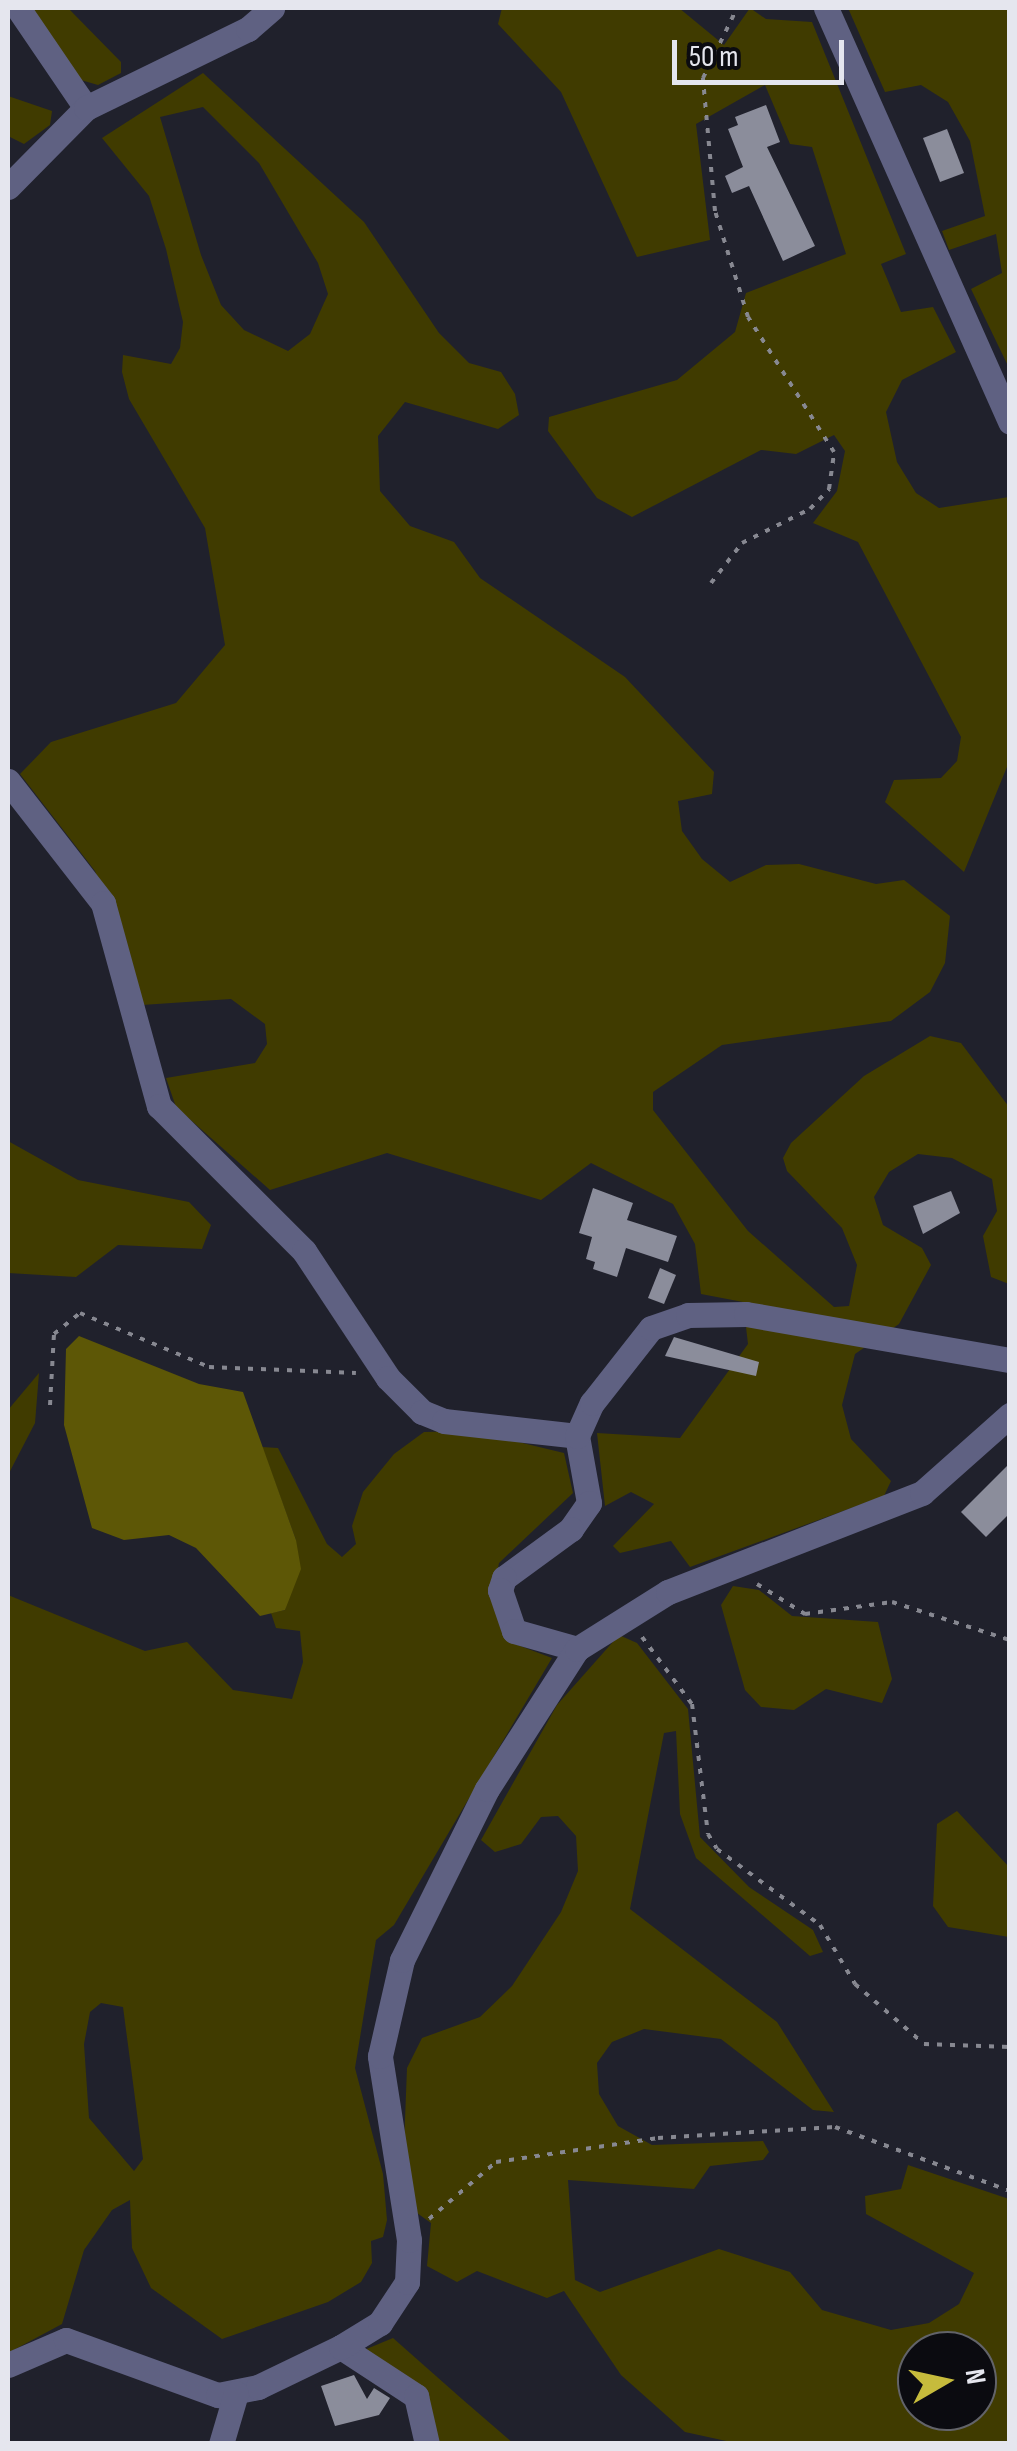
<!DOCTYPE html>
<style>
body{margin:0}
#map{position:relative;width:1017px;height:2451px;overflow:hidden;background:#20212c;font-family:"Sofia Sans Condensed",sans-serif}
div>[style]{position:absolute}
.green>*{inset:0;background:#403b00}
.water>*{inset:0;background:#5d5706}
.building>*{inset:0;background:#8b8d9b}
.path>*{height:4px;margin-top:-2px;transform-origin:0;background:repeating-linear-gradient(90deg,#878891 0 5px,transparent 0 13px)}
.minor>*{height:25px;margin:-12.5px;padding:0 12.5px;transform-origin:12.5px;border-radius:12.5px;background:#5f6182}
.tertiary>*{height:25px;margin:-12.5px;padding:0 12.5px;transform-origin:12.5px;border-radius:12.5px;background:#5f6182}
span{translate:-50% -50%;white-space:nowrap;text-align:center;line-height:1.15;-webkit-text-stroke:10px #0b0b10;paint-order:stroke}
.frame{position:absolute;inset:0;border:10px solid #e5e6ee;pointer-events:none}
.north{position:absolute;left:897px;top:2331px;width:100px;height:100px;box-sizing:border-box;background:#0b0b10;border:2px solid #626369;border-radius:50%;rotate:81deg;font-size:28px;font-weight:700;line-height:40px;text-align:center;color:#e5e6ee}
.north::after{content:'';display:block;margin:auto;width:35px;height:45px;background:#c6bb3c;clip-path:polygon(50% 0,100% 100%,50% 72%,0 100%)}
.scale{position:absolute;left:672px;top:40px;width:172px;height:45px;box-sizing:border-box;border:5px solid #e5e6ee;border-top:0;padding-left:12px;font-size:30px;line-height:35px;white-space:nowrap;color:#e5e6ee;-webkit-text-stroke:8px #0b0b10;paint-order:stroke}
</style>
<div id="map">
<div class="green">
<i style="clip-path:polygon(30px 8px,68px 8px,121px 62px,121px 73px,98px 85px,74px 78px)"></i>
<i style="clip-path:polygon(502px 8px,679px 8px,724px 45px,750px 8px,766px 19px,812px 22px,906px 254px,881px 264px,901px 312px,933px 307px,956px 352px,902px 380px,886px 412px,897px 462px,916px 493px,939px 508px,1009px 497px,1009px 762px,964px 872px,885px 802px,894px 780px,941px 778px,957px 761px,961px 737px,858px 542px,813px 523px,837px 491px,845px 451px,834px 435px,796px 454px,761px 450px,632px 517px,597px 498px,548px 431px,549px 417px,677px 380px,735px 332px,746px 293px,846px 254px,812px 147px,790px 144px,765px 85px,696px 124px,710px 240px,637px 257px,561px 92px,498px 24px)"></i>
<i style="clip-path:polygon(848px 8px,1009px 8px,1009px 368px,971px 289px,1002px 273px,996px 234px,949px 250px,942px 231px,985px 216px,970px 141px,948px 102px,921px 85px,885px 92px)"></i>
<i style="clip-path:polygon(evenodd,203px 73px,364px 222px,439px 333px,469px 363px,501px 372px,515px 394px,519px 415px,498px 429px,405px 402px,378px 436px,380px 491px,410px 526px,454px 542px,480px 578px,625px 677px,714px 772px,712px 794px,678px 801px,682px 831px,702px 859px,730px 882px,766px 865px,799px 864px,876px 884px,904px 880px,950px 916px,945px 963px,930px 992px,891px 1021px,722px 1045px,653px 1092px,653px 1110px,748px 1231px,834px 1307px,849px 1306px,857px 1265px,842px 1228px,787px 1171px,783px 1158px,791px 1143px,864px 1076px,930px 1036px,961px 1043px,1009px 1107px,1009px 1284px,991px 1277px,983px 1236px,997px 1211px,992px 1179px,952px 1158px,918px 1154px,889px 1172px,874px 1197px,883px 1225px,922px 1248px,931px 1265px,899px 1324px,855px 1354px,842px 1405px,851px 1439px,891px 1481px,884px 1496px,690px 1567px,671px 1541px,620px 1553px,613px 1546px,654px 1504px,631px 1492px,605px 1506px,597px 1433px,680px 1438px,748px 1344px,743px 1302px,701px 1294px,695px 1244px,673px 1204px,591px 1163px,541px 1200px,387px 1153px,270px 1190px,176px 1107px,166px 1078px,255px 1063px,267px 1044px,265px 1024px,231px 999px,142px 1005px,95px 871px,20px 774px,51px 742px,176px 703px,225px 645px,205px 528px,129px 399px,122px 372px,123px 355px,171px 364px,180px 348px,183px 322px,166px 249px,149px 196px,102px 138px,203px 73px,203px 107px,259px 163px,318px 263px,328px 294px,310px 334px,288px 351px,244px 330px,221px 305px,201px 255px,160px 117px,203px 107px)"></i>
<i style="clip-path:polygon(8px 96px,52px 111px,50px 125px,24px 144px,8px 136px)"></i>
<i style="clip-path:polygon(8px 1141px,78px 1180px,189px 1202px,211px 1225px,202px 1249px,118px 1245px,76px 1277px,8px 1273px)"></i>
<i style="clip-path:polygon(39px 1373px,35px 1423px,8px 1475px,8px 1410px)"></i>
<i style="clip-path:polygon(evenodd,473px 1431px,564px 1453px,573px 1493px,499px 1563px,493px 1592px,515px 1644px,552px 1658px,394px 1925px,376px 1940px,355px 2068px,383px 2174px,387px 2220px,383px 2237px,371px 2241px,372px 2263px,361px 2282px,328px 2302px,222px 2339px,151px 2288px,132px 2248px,130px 2200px,112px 2210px,84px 2250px,62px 2324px,8px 2353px,8px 1595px,145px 1651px,187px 1642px,233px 1690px,292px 1699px,303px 1662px,300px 1631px,276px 1628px,271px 1613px,285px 1610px,296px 1540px,262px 1447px,278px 1448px,327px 1544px,342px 1557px,356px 1544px,352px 1526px,363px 1492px,394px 1454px,424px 1432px,473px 1431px,101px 2003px,123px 2007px,143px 2159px,134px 2171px,89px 2118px,84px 2044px,90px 2012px,101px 2003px)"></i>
<i style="clip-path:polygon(733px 1586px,759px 1590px,792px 1616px,878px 1622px,892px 1679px,882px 1703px,826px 1689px,794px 1710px,761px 1707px,745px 1690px,721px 1605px)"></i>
<i style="clip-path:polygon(evenodd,619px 1635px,637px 1643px,688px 1709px,700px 1837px,749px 1887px,813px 1930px,823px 1952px,810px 1956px,696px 1858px,680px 1814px,676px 1731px,664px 1733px,630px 1909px,777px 2022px,834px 2112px,813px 2110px,721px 2039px,644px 2029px,612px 2042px,597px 2063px,599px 2094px,618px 2126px,652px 2145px,763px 2141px,769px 2152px,763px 2160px,710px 2166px,694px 2189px,568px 2180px,575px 2280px,600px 2292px,719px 2249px,790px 2272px,822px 2310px,891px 2330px,929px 2323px,959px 2304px,974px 2273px,866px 2214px,865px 2196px,901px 2189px,908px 2165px,1009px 2199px,1009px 2443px,740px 2444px,685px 2432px,621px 2375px,564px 2291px,547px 2298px,477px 2271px,457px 2282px,427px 2266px,431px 2223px,417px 2213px,404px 2145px,407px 2068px,422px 2038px,480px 2017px,512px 1986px,561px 1912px,578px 1871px,576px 1836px,558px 1816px,541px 1817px,521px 1844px,495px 1852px,481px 1840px,557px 1705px,619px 1635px,917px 2351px,977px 2351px,977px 2411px,917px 2411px,917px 2351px)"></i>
<i style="clip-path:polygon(957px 1811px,1009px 1867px,1009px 1937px,948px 1927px,933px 1906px,937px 1824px)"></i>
<i style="clip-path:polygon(393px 2338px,462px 2399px,513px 2443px,438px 2443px,364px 2350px)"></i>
</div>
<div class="water">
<i style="clip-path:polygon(79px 1336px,199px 1384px,243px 1392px,296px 1540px,301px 1569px,285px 1610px,260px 1616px,196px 1548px,169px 1535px,124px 1540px,92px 1528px,64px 1425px,66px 1349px)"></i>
</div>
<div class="building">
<i style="clip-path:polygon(766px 105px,780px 142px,767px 147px,815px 246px,783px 261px,749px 186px,732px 193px,725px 176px,743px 167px,728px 129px,738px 125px,735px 117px)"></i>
<i style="clip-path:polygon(947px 129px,964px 173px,940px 182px,923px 138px)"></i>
<i style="clip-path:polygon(593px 1188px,633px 1203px,627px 1220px,677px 1236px,668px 1262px,626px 1248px,617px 1277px,593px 1269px,595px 1262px,586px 1259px,592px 1237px,579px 1233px)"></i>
<i style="clip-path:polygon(951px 1191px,960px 1213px,923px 1234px,913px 1206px)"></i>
<i style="clip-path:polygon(660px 1268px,676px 1275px,664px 1304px,648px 1298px)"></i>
<i style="clip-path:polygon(674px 1337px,759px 1362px,756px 1376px,665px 1356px)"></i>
<i style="clip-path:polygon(1010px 1463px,1010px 1513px,986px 1537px,961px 1512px)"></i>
<i style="clip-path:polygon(354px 2375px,367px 2399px,374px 2388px,390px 2398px,379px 2415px,335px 2426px,321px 2386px)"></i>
</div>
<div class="path">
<i style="left:711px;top:583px;width:51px;rotate:-52.2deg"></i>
<i style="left:742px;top:543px;width:76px;rotate:-26.6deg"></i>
<i style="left:810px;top:509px;width:28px;rotate:-46deg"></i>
<i style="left:829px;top:489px;width:37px;rotate:-82deg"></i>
<i style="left:834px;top:452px;width:160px;rotate:-122.5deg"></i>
<i style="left:748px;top:317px;width:111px;rotate:-107.3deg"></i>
<i style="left:715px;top:211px;width:134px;rotate:-95.2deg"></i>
<i style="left:703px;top:78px;width:78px;rotate:-64.1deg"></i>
<i style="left:50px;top:1405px;width:71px;rotate:-86.8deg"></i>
<i style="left:54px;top:1334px;width:33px;rotate:-39deg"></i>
<i style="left:80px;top:1313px;width:140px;rotate:22.7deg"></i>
<i style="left:209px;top:1367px;width:147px;rotate:2.3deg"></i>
<i style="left:757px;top:1584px;width:57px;rotate:32deg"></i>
<i style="left:805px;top:1614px;width:88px;rotate:-7.9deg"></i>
<i style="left:892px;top:1602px;width:124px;rotate:17.9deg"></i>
<i style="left:642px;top:1637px;width:84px;rotate:53.3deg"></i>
<i style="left:692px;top:1704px;width:131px;rotate:83deg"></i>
<i style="left:708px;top:1834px;width:17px;rotate:59deg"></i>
<i style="left:717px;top:1849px;width:128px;rotate:36.4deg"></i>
<i style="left:820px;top:1925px;width:69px;rotate:59.3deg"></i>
<i style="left:855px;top:1984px;width:91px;rotate:41deg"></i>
<i style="left:924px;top:2044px;width:86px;rotate:2deg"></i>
<i style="left:429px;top:2219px;width:88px;rotate:-40.4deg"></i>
<i style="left:496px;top:2162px;width:164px;rotate:-8.4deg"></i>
<i style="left:658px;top:2138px;width:177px;rotate:-3.6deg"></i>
<i style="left:835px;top:2127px;width:186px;rotate:20.1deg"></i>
</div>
<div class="minor">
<i style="left:18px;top:8px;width:121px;rotate:55.8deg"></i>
<i style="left:8px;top:187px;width:111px;rotate:-45.4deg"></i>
<i style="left:86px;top:108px;width:180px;rotate:-26deg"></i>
<i style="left:248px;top:29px;width:32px;rotate:-41deg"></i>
<i style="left:8px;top:781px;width:155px;rotate:52.1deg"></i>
<i style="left:103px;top:903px;width:211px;rotate:74.6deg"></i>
<i style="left:159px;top:1106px;width:205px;rotate:45deg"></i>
<i style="left:304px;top:1251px;width:152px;rotate:56.5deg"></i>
<i style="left:388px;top:1378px;width:48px;rotate:45deg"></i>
<i style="left:422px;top:1412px;width:24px;rotate:22deg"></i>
<i style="left:444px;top:1421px;width:134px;rotate:6.4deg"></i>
<i style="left:577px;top:1436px;width:68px;rotate:79.8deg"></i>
<i style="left:589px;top:1503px;width:32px;rotate:125deg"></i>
<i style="left:571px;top:1529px;width:83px;rotate:143.8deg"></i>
<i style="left:504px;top:1578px;width:13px;rotate:108deg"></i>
<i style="left:500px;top:1590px;width:43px;rotate:71.1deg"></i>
<i style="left:514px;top:1631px;width:66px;rotate:15.9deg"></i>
<i style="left:577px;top:1436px;width:36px;rotate:-66deg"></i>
<i style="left:592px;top:1403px;width:95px;rotate:-51.8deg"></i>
<i style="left:651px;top:1328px;width:39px;rotate:-19deg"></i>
<i style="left:688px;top:1315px;width:58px;rotate:-1deg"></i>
<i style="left:746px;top:1314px;width:268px;rotate:9.9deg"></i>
<i style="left:8px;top:2365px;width:63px;rotate:-23.3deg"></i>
<i style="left:66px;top:2340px;width:162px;rotate:19.9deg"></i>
<i style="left:218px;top:2395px;width:41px;rotate:-11.3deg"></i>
<i style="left:258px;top:2387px;width:92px;rotate:-25.7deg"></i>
<i style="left:341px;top:2347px;width:90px;rotate:33.2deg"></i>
<i style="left:416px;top:2396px;width:49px;rotate:77.1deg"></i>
<i style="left:221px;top:2444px;width:53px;rotate:-73.6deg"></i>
</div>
<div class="tertiary">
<i style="left:826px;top:8px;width:453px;rotate:66deg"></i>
<i style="left:341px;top:2347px;width:46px;rotate:-31.6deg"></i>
<i style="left:380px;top:2323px;width:49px;rotate:-56.6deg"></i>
<i style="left:407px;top:2282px;width:42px;rotate:-87.3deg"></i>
<i style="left:409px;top:2240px;width:186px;rotate:-99deg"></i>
<i style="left:380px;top:2056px;width:98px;rotate:-77.1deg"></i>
<i style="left:402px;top:1960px;width:191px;rotate:-63.6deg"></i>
<i style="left:487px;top:1789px;width:166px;rotate:-57.3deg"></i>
<i style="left:577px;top:1649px;width:107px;rotate:-32.1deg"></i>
<i style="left:668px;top:1592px;width:273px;rotate:-21.3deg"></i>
<i style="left:922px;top:1493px;width:118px;rotate:-41.6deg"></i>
</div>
<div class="frame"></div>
<div class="north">N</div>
<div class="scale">50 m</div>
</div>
